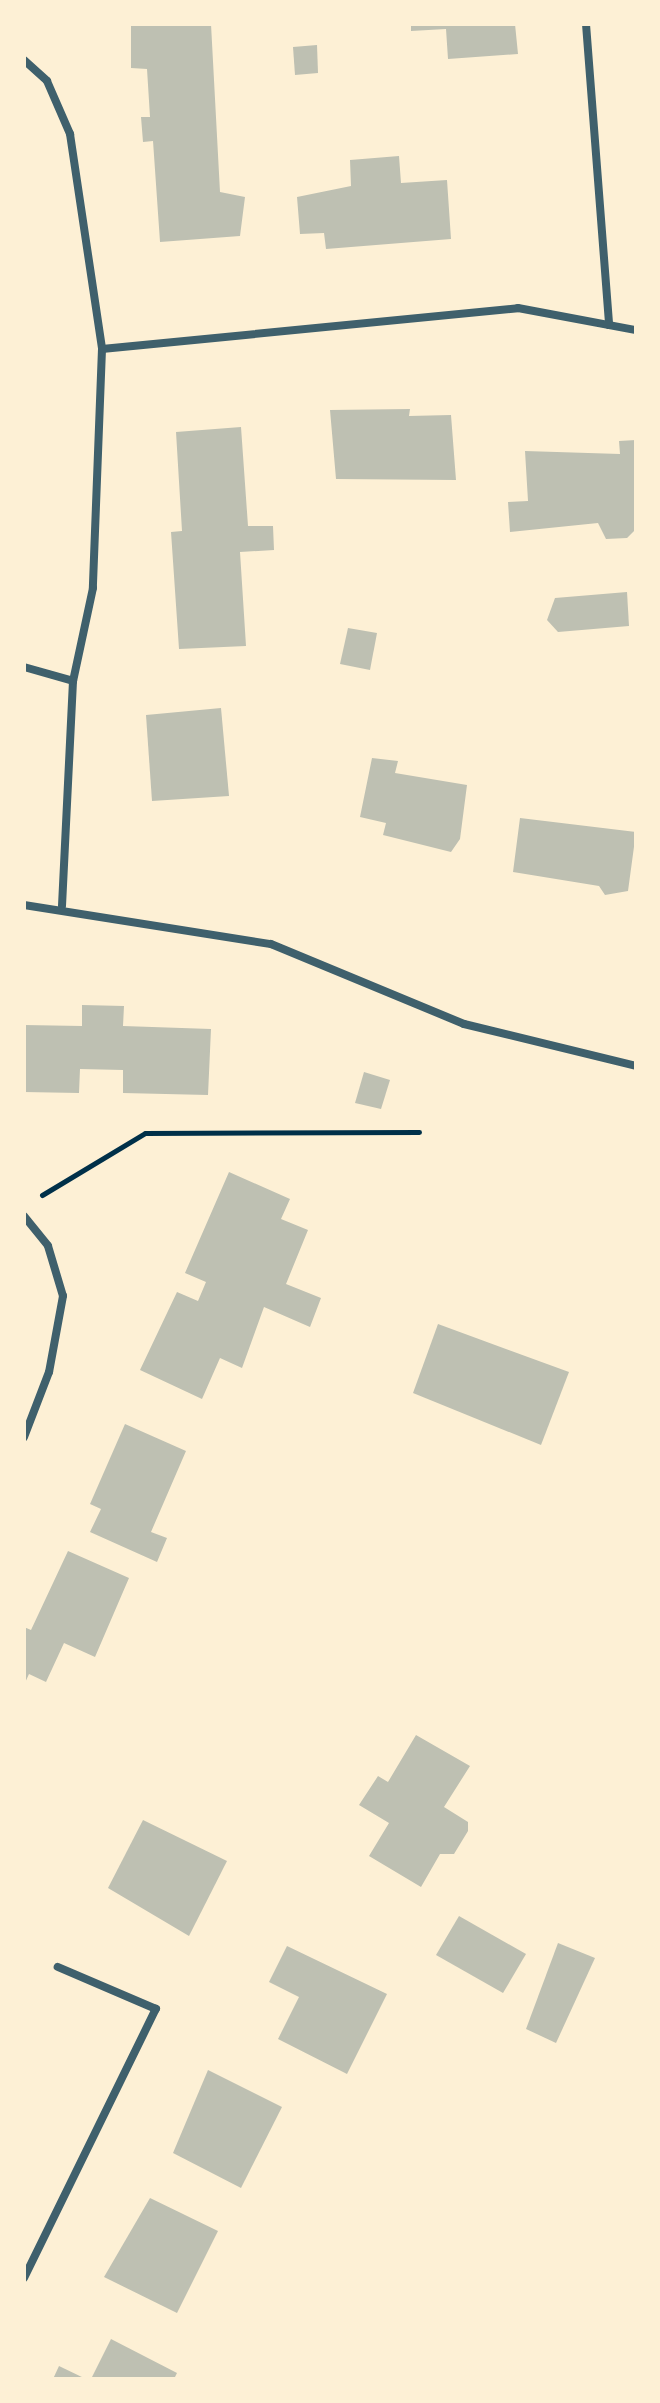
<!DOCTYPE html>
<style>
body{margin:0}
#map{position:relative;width:660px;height:2403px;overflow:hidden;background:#fdf0d5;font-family:"Golos Text",sans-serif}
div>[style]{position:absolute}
.building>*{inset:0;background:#bec0b2}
.path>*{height:5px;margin:-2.5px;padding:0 2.5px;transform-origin:2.5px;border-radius:2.5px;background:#003049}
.minor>*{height:8px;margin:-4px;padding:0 4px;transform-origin:4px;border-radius:4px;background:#3f606c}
span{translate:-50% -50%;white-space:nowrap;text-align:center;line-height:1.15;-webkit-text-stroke:7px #fdf0d5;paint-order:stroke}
.frame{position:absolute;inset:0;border:26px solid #fdf0d5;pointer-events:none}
</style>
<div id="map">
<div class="building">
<i style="clip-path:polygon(131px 24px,211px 24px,220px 192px,245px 197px,240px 236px,160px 242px,153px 141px,143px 142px,141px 117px,150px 117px,147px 69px,131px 68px)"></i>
<i style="clip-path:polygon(411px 24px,515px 24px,518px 54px,448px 59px,446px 29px,411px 31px)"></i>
<i style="clip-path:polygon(317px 45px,318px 73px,295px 75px,293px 47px)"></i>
<i style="clip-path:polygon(399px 156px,401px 183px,447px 180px,451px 239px,326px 249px,324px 233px,300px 234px,297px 197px,351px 186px,350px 160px)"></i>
<i style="clip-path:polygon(410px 409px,409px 416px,451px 415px,456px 480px,336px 479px,330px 410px)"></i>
<i style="clip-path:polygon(241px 427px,248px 526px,273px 526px,274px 550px,240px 552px,246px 646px,179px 649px,171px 532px,182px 531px,176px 432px)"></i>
<i style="clip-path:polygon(636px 440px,636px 529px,627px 538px,606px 539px,598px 523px,510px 532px,508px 502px,528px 501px,525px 451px,620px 454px,619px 441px)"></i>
<i style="clip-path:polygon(627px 592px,629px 626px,558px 632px,547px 620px,555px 598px)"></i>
<i style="clip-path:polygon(348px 628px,377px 633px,370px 670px,340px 664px)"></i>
<i style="clip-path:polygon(221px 708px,229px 796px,152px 801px,146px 715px)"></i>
<i style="clip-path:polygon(372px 758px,398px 761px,395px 773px,467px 785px,460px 839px,451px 852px,383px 835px,386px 823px,360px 817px)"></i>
<i style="clip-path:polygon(520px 818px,636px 832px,628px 891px,605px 895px,599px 886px,513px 872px)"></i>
<i style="clip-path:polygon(82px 1005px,124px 1006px,123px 1026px,211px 1029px,208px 1095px,123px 1093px,123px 1070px,80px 1069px,79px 1093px,24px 1092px,24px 1025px,82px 1026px)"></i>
<i style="clip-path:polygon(364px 1072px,390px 1080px,381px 1109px,355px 1103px)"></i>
<i style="clip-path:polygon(229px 1172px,290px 1199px,281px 1219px,308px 1230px,286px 1284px,321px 1298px,310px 1327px,264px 1307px,242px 1368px,220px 1358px,202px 1399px,140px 1370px,177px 1292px,198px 1301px,206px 1282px,185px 1273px)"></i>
<i style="clip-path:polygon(438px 1324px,569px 1372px,541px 1445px,413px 1393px)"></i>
<i style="clip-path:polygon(125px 1424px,186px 1451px,151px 1532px,167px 1538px,157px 1562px,90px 1532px,101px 1509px,90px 1504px)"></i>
<i style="clip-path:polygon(68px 1551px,129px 1578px,95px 1657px,64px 1643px,46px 1682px,29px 1674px,24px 1685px,24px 1627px,31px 1630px)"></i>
<i style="clip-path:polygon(416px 1735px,470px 1766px,444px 1807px,468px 1822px,468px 1831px,454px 1854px,440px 1854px,421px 1887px,369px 1856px,389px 1823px,359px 1805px,378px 1776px,388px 1782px)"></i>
<i style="clip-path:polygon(143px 1820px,227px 1861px,189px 1936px,108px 1888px)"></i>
<i style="clip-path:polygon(459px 1916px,526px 1954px,503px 1993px,436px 1955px)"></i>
<i style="clip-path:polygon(558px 1943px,595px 1958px,556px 2043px,526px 2029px)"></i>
<i style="clip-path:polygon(287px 1946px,387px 1994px,347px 2074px,278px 2039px,299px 1997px,269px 1982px)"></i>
<i style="clip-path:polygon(208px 2070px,282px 2107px,241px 2188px,173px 2153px)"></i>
<i style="clip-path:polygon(150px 2198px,218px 2231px,177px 2313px,104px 2277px)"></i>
<i style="clip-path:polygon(111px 2339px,177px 2373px,174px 2379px,91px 2379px)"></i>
<i style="clip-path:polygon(59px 2366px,86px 2379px,53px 2379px)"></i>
</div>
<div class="path">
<i style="left:42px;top:1195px;width:120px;rotate:-31deg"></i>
<i style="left:145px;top:1133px;width:274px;rotate:-0.2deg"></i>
</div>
<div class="minor">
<i style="left:586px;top:24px;width:302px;rotate:85.6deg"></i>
<i style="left:24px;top:60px;width:31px;rotate:42deg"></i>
<i style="left:47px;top:81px;width:58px;rotate:66.5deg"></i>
<i style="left:70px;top:134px;width:217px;rotate:81.5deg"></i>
<i style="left:102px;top:349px;width:239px;rotate:92.2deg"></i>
<i style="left:93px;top:588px;width:95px;rotate:102.1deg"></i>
<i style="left:73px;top:681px;width:225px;rotate:92.8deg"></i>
<i style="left:102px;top:349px;width:418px;rotate:-5.6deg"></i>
<i style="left:518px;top:308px;width:120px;rotate:10.6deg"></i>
<i style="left:24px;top:667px;width:51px;rotate:15.9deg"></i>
<i style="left:24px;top:905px;width:250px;rotate:9deg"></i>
<i style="left:271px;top:944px;width:209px;rotate:22.5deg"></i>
<i style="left:464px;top:1024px;width:177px;rotate:13.7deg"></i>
<i style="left:24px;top:1216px;width:38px;rotate:51deg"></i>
<i style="left:48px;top:1246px;width:52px;rotate:73.3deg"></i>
<i style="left:63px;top:1296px;width:77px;rotate:100.4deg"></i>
<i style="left:49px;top:1372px;width:70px;rotate:111deg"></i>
<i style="left:24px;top:2278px;width:300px;rotate:-63.9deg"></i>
<i style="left:156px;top:2009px;width:107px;rotate:-156.8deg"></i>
</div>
<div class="frame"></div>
</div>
